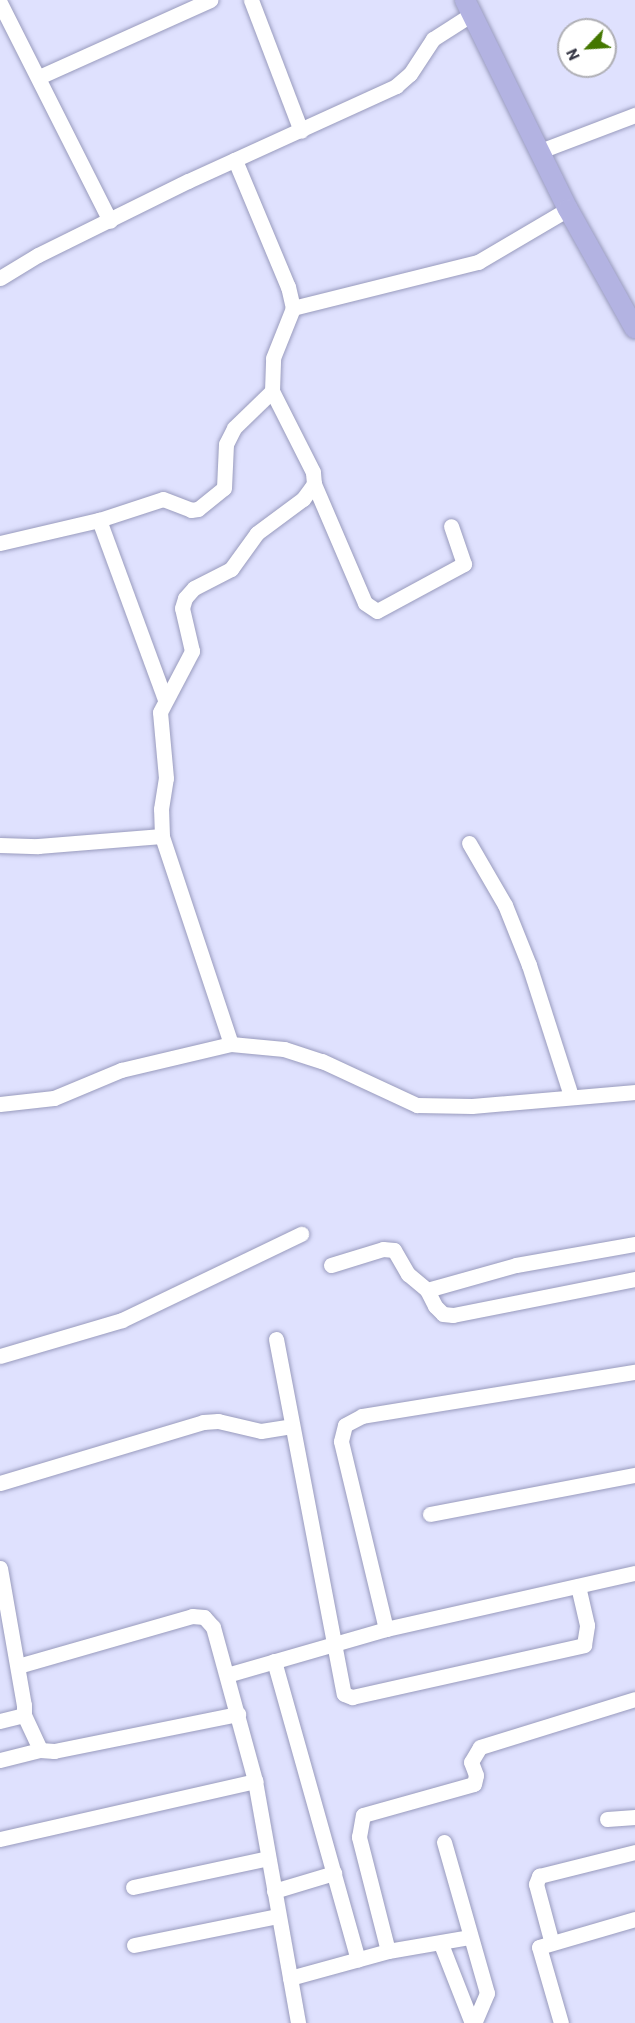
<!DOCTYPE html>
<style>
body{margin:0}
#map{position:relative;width:635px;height:2023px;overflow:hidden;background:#dfe1fe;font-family:Barlow,sans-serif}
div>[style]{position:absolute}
.roads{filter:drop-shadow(0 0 2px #999bbd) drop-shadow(0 0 2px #999bbd)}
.minor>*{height:15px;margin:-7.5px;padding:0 7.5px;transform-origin:7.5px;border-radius:7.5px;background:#fff}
.major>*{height:20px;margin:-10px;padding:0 10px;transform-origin:10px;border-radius:10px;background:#b3b3e2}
span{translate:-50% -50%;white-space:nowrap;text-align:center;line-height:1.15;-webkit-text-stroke:6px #fff;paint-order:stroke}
.north{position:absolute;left:557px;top:18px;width:60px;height:60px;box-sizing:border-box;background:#fff;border:2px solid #afafb5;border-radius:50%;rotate:245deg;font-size:16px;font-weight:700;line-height:24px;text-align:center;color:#373846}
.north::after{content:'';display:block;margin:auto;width:21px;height:27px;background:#470;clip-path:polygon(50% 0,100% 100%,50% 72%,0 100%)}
</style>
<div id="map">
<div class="roads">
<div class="minor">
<i style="left:251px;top:0;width:140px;rotate:69.1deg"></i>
<i style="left:0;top:3px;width:244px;rotate:63.2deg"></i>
<i style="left:39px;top:77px;width:188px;rotate:-24.2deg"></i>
<i style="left:540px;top:151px;width:102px;rotate:-20.8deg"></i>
<i style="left:0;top:278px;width:44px;rotate:-31.2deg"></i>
<i style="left:38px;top:255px;width:167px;rotate:-26.3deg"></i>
<i style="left:188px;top:181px;width:229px;rotate:-24.5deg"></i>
<i style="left:396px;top:86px;width:18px;rotate:-41deg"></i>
<i style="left:410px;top:74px;width:42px;rotate:-56.7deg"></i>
<i style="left:433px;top:39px;width:46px;rotate:-32.7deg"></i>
<i style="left:293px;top:308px;width:191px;rotate:-14deg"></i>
<i style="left:478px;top:262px;width:104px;rotate:-30.5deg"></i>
<i style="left:314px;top:484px;width:129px;rotate:66.8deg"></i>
<i style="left:365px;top:603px;width:14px;rotate:34deg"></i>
<i style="left:377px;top:611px;width:99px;rotate:-28.4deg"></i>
<i style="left:464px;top:564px;width:40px;rotate:-108.9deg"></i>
<i style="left:99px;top:520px;width:191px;rotate:69.8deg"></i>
<i style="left:0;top:543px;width:102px;rotate:-13.1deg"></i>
<i style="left:99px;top:520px;width:67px;rotate:-18.2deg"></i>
<i style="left:163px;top:499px;width:30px;rotate:21deg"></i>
<i style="left:191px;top:510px;width:7px;rotate:-8deg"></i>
<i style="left:198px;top:509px;width:33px;rotate:-39deg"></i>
<i style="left:224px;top:488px;width:44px;rotate:-87.4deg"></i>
<i style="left:226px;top:444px;width:18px;rotate:-63deg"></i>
<i style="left:234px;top:428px;width:53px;rotate:-44.2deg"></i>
<i style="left:469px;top:843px;width:72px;rotate:59.9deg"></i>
<i style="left:505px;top:905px;width:65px;rotate:68.2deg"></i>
<i style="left:529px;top:965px;width:138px;rotate:72.2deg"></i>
<i style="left:0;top:845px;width:38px;rotate:2deg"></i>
<i style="left:38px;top:846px;width:124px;rotate:-4.6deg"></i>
<i style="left:231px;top:1044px;width:219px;rotate:-108.4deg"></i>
<i style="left:162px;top:836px;width:27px;rotate:-92deg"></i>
<i style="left:161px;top:809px;width:31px;rotate:-81deg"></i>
<i style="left:166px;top:778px;width:66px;rotate:-95.2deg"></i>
<i style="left:160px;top:712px;width:69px;rotate:-62.3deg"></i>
<i style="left:192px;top:651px;width:44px;rotate:-103.1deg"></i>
<i style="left:182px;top:608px;width:10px;rotate:-73deg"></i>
<i style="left:185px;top:598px;width:13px;rotate:-48deg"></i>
<i style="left:194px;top:588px;width:42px;rotate:-27.2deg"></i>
<i style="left:231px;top:569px;width:44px;rotate:-54.2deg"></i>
<i style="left:257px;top:533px;width:57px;rotate:-36.5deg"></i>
<i style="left:303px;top:499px;width:19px;rotate:-54deg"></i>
<i style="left:314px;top:484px;width:12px;rotate:-95deg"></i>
<i style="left:313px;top:472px;width:91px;rotate:-116.8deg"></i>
<i style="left:272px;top:391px;width:33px;rotate:-88deg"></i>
<i style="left:273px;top:358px;width:54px;rotate:-68.2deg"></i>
<i style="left:293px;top:308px;width:22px;rotate:-103deg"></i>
<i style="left:288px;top:287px;width:138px;rotate:-112.7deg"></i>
<i style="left:0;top:1104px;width:54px;rotate:-6.3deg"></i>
<i style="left:54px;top:1098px;width:73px;rotate:-22.7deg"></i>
<i style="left:121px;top:1070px;width:113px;rotate:-13.3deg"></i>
<i style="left:231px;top:1044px;width:53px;rotate:5.4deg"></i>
<i style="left:284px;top:1049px;width:40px;rotate:18deg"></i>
<i style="left:322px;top:1061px;width:105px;rotate:24.9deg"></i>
<i style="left:417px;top:1105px;width:55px;rotate:1deg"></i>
<i style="left:472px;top:1106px;width:164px;rotate:-4.9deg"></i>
<i style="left:331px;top:1265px;width:54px;rotate:-17.1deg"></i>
<i style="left:383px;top:1249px;width:11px;rotate:5deg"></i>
<i style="left:394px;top:1250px;width:28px;rotate:60deg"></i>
<i style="left:408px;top:1274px;width:25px;rotate:40deg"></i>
<i style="left:427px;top:1290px;width:18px;rotate:63deg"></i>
<i style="left:435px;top:1306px;width:11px;rotate:45deg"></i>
<i style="left:443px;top:1314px;width:10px;rotate:6deg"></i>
<i style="left:453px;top:1315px;width:186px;rotate:-11.2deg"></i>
<i style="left:427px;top:1290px;width:92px;rotate:-15.7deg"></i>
<i style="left:516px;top:1265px;width:121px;rotate:-10deg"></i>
<i style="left:276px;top:1339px;width:361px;rotate:79.2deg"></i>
<i style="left:344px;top:1694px;width:9px;rotate:21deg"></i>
<i style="left:352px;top:1697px;width:238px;rotate:-12.6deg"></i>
<i style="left:584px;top:1645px;width:20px;rotate:-81deg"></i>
<i style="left:587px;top:1625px;width:40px;rotate:-103deg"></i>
<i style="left:0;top:1356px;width:127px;rotate:-16.4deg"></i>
<i style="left:122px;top:1320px;width:199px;rotate:-25.7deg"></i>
<i style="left:0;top:1483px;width:212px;rotate:-16.7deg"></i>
<i style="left:203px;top:1422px;width:15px;rotate:-4deg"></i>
<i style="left:218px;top:1421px;width:44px;rotate:13.1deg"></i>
<i style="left:261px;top:1431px;width:31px;rotate:-9deg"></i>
<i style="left:430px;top:1514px;width:209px;rotate:-10.8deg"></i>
<i style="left:0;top:1568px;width:139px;rotate:80.1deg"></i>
<i style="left:24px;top:1705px;width:10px;rotate:90deg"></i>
<i style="left:24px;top:1715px;width:25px;rotate:166deg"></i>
<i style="left:386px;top:1629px;width:193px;rotate:-103.5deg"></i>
<i style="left:341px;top:1441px;width:16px;rotate:-76deg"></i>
<i style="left:345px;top:1425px;width:19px;rotate:-28deg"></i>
<i style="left:362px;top:1416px;width:277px;rotate:-9.2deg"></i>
<i style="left:274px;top:1661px;width:310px;rotate:74.3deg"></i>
<i style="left:18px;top:1666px;width:181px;rotate:-16deg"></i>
<i style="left:192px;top:1616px;width:12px;rotate:5deg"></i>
<i style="left:204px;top:1617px;width:13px;rotate:48deg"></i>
<i style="left:213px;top:1627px;width:160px;rotate:74.7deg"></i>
<i style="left:255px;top:1781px;width:246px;rotate:79.9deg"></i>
<i style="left:227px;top:1675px;width:166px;rotate:-16.1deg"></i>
<i style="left:386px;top:1629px;width:255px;rotate:-12.7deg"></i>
<i style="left:24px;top:1715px;width:38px;rotate:65deg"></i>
<i style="left:40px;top:1750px;width:14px;rotate:4deg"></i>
<i style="left:54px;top:1751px;width:188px;rotate:-11.4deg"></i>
<i style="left:0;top:1760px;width:41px;rotate:-14deg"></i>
<i style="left:607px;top:1819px;width:28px;rotate:-4deg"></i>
<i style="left:0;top:1839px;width:262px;rotate:-12.8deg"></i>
<i style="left:444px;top:1842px;width:157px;rotate:74.1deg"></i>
<i style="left:487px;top:1993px;width:33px;rotate:113deg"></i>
<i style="left:133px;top:1887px;width:138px;rotate:-12.1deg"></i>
<i style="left:274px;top:1891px;width:63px;rotate:-16.7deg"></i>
<i style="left:551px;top:1940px;width:58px;rotate:-105deg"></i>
<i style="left:536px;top:1884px;width:9px;rotate:-69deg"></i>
<i style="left:539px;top:1876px;width:99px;rotate:-14deg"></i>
<i style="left:441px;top:1944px;width:85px;rotate:68.6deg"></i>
<i style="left:134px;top:1945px;width:147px;rotate:-11.4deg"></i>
<i style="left:388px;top:1951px;width:118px;rotate:-104.3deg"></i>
<i style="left:359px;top:1837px;width:22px;rotate:-80deg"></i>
<i style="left:363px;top:1815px;width:115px;rotate:-15.6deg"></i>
<i style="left:474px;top:1784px;width:9px;rotate:-77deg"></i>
<i style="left:476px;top:1775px;width:14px;rotate:-111deg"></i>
<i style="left:471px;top:1762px;width:17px;rotate:-59deg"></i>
<i style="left:480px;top:1747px;width:162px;rotate:-17.2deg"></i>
<i style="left:290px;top:1978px;width:102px;rotate:-15.4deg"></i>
<i style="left:388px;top:1951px;width:82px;rotate:-9.8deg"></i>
<i style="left:561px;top:2023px;width:79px;rotate:-106.1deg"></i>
<i style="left:539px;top:1947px;width:100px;rotate:-16.3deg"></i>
</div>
<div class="major">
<i style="left:465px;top:0;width:233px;rotate:63.8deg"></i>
<i style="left:568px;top:209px;width:137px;rotate:60.8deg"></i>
</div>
</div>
<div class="north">N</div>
</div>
